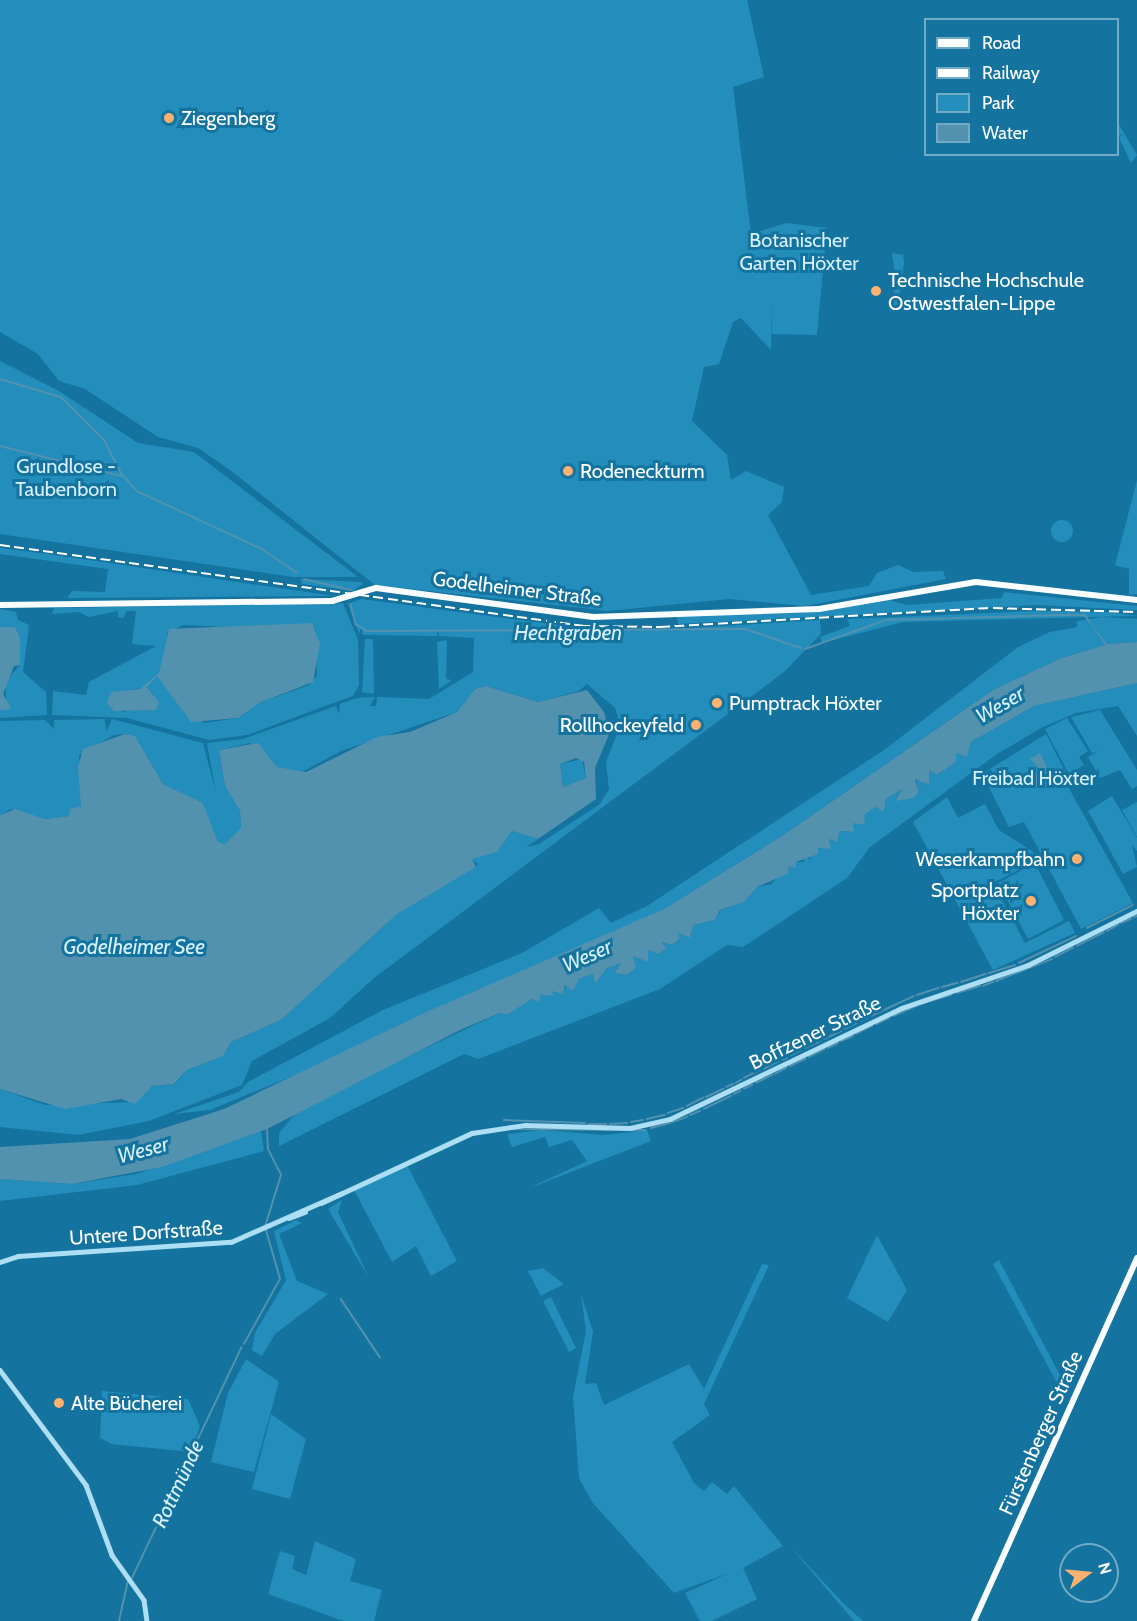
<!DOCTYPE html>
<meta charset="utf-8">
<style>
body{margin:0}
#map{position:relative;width:1137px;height:1621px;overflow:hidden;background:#14739f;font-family:Cabin,sans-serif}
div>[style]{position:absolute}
.green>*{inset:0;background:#238ebc}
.round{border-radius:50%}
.water>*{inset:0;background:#5292ae}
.stream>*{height:1.5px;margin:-0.75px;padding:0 0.75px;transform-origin:0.75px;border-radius:0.75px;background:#5292ae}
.minor>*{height:4.5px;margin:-2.25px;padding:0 2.25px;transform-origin:2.25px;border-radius:2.25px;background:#acdef4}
.major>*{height:6px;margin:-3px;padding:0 3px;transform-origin:3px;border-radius:3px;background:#f9fdff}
.rail>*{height:1.5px;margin-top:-0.75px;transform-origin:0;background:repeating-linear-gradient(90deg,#fff 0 10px,transparent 0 14.5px)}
.dots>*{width:16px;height:16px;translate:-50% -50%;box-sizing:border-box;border:3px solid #14739f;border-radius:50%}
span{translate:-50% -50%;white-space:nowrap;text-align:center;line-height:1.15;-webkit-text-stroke:6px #14739f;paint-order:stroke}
.poi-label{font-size:20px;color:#fff}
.left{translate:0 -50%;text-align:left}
.right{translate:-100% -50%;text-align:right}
.park-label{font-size:20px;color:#d7f2fd}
.street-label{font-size:20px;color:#fff}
.water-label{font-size:21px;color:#d8f2fc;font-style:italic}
.legend{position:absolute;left:924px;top:18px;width:195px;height:138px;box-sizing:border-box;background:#14739f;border:2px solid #72abc5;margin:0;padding:8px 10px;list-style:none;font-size:18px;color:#fff}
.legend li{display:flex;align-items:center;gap:12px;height:30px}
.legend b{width:30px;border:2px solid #72abc5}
.north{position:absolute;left:1059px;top:1543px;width:60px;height:60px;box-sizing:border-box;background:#14739f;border:2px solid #72abc5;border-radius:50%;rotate:74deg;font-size:16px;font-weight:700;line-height:24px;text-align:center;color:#fff}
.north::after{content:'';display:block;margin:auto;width:21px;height:27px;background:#ffb26f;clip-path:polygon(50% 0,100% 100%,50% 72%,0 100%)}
</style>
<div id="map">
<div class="green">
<i style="clip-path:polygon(0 0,747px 0,764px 77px,733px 87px,751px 234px,786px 223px,827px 228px,817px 335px,772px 334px,772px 301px,771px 350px,741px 318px,733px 322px,719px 364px,704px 367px,692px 421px,727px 455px,731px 480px,746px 471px,784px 487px,782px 502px,768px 515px,811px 595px,869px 586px,877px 573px,898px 565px,913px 572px,943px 571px,946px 579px,805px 606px,729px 599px,608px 611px,375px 585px,230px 470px,198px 448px,158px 437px,85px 389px,59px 381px,38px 354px,0 332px)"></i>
<i style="clip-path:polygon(1118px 123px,1137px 155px,1131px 163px,1119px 138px,1124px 134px,1118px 136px)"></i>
<i style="clip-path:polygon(892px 253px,903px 255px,904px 263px,897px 313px,890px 312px,896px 280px)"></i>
<i style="clip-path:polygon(0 361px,59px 391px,138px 443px,194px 452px,358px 577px,293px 577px,0 534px)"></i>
<i style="clip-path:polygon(1137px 480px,1137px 594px,1129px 595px,1129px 569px,1115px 565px)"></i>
<i class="round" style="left:1051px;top:520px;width:22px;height:22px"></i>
<i style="clip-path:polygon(0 548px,48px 554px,333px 596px,67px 598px,72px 591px,105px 592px,108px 569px,0 554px)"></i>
<i style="clip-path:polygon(300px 579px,362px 582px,363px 584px,353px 591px,302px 584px)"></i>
<i style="clip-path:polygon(1004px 592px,1137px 606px,1137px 610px,1036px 605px,678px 624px,677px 616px,802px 613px,885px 599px,907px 605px,1002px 598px)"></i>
<i style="clip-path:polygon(361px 599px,581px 628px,657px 630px,820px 620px,821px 634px,784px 672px,374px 978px,330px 1018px,252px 1061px,242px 1085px,149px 1121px,78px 1135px,0 1127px,0 1089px,45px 1105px,133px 1102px,152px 1086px,175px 1084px,187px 1070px,223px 1056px,231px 1042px,281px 1020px,397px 914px,465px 869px,474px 869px,478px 864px,471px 859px,496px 849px,512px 831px,538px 839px,526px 847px,539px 844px,600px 804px,609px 789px,606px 762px,620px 726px,615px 708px,587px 684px,579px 691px,538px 702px,486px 686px,475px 689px,457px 712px,341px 751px,300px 773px,277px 767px,250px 743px,219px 750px,225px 786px,240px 811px,241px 828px,225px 844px,218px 843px,203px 803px,163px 784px,135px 736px,125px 734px,114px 735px,79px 755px,81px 806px,69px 816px,45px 819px,11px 809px,0 815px,0 721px,45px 720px,54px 729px,54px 720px,105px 719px,106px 732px,112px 719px,203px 743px,216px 793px,207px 743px,243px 739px,336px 706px,339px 714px,340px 704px,357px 698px,375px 697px,370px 706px,376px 706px,377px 697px,429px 699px,473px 672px,474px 638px,439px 636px,438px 629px,437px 636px,363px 635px,361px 628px,359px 634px,348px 604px)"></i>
<i style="clip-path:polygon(evenodd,343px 603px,358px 640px,359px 685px,353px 696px,328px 705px,247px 735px,209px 740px,127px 718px,52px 715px,53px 691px,86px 695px,89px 682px,156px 646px,132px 644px,136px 611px,126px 611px,124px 618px,118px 617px,118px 611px,89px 617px,79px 612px,52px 614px,54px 608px,343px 603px,183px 625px,316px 631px,317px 675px,309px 685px,259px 703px,238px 718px,204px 723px,169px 686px,167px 633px,183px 625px,343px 603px,147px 687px,154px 695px,150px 711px,141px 707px,123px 712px,118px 692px,147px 687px)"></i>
<i style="clip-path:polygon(0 609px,16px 612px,18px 620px,29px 625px,23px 672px,46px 692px,47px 715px,0 718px,0 710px,7px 710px,5px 682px,20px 665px,20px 637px,15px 627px,0 627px)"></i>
<i style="clip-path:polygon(1036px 611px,1107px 612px,1137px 616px,903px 622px,822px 643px,820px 637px,850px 626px,847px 619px)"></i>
<i style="clip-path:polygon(1102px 617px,1137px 619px,1137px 642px,1107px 644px,1097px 634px,1105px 645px,1061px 658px,993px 690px,782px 836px,664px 909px,305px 1071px,210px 1110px,174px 1114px,239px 1092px,248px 1082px,383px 1010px,522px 953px,599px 908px,611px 923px,647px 906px,884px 750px,1018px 647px,1050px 632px,1077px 627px,1077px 621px)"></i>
<i style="clip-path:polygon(365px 639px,373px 639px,374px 694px,362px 692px)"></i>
<i style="clip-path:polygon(447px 640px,446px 679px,452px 680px,439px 689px,437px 642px)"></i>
<i style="clip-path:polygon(1137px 683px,1137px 736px,1118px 706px,1076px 713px,1043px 727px,997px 754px,870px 847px,847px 878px,743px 947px,727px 945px,660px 989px,478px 1059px,464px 1054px,279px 1146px,279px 1133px,295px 1114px,381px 1069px,500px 1013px,507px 1015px,532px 999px,539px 1002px,541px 995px,552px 996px,552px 990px,563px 994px,566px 985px,573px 991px,579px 979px,593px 974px,595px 984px,606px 969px,621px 963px,614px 972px,628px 975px,636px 967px,633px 956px,648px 962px,648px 950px,658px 954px,667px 948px,661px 942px,672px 945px,680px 940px,677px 933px,690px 938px,693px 925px,715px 920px,721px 910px,744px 902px,757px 887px,772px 884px,780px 872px,789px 873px,788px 867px,796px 868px,796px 862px,805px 862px,803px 857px,811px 859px,810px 853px,818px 854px,818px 848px,831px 849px,829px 839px,837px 842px,840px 831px,853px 832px,853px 822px,864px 825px,864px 814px,875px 807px,884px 812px,886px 799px,902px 789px,895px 800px,914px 798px,919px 791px,916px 779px,928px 785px,929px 770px,937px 775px,956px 762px,956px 753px,967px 757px,971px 742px,1034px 706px)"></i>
<i style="clip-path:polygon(1100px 710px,1137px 770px,1137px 786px,1132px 789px,1120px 770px,1100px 778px,1088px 757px,1098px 751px,1092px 753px,1071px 717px)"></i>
<i style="clip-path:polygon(1067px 718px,1088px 751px,1079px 757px,1084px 765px,1069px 774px,1045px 729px)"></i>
<i style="clip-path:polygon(1046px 734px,1068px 777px,1067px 785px,1133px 903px,1081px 929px,1024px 822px,1009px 827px,982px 774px)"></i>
<i style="clip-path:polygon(582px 759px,586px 778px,563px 787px,560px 764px)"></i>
<i style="clip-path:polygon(1112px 796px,1137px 838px,1137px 851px,1132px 845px,1137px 867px,1123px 874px,1088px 811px)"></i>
<i style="clip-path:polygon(947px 797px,958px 818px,985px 804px,999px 830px,1032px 851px,1037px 860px,993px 883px,1025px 943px,1069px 921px,1075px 933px,993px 970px,913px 822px)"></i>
<i style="clip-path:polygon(1137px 802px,1137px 837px,1122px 810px)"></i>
<i style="clip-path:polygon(1035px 863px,1064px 920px,1028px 939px,998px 883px)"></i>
<i style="clip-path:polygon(541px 1130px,604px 1135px,647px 1130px,651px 1141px,527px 1189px,587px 1161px,572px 1140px,549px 1147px,545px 1137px,512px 1147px,507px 1134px)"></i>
<i style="clip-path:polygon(261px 1131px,264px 1151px,137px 1185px,0 1201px,0 1179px,72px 1184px,136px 1174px)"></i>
<i style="clip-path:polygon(407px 1165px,457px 1261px,431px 1276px,416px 1246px,392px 1262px,354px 1190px)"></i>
<i style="clip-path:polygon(342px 1200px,338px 1212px,369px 1278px,328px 1209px)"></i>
<i style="clip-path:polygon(296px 1220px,302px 1223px,279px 1234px,297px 1281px,328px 1294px,275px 1334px,262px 1356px,252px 1350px,255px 1333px,286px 1280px,274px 1231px)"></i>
<i style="clip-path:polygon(877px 1235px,907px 1290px,888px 1322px,847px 1298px)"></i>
<i style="clip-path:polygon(999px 1260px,1062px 1379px,1057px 1383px,993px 1264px)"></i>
<i style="clip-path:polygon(762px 1264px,769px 1265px,704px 1404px,710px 1415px,672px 1442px,694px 1483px,704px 1491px,712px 1482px,727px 1494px,734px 1486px,783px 1546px,743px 1568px,757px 1599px,712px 1621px,700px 1621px,685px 1593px,729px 1573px,674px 1593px,592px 1502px,579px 1478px,573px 1397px,586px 1331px,581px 1294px,593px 1332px,585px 1384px,596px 1383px,604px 1405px,689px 1364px,704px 1389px)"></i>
<i style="clip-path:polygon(543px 1268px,564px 1284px,541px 1296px,528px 1271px)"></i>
<i style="clip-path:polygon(551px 1297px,576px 1348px,569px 1352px,543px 1301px)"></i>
<i style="clip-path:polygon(246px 1359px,279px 1382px,254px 1472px,211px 1462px,228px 1393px)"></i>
<i style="clip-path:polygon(102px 1391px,188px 1399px,200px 1426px,191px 1452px,112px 1444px,100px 1438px)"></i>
<i style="clip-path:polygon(271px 1414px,306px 1439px,290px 1499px,252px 1489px)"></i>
<i style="clip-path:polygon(315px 1541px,356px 1559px,350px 1581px,382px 1590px,374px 1621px,344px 1621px,268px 1594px,280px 1551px,295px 1556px,292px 1569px,306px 1575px)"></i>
<i style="clip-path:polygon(789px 1545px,844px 1604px,863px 1621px,854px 1621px)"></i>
</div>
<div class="water">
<i style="clip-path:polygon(1089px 621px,1107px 644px,1137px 642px,1137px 683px,1034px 706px,971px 742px,967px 757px,956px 753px,956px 762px,937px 775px,929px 770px,929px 785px,915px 779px,919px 791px,914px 798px,895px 801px,902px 789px,886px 799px,884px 812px,875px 807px,865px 814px,864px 825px,853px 823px,854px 832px,840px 831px,837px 842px,829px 839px,831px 849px,818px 848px,818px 854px,796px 862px,796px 868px,788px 867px,789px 873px,757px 887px,744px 902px,720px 910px,715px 920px,693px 925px,690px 938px,678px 933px,680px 939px,672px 945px,661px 942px,667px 948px,658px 954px,648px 950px,648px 962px,633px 956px,636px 967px,628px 975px,614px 973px,621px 963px,606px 969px,595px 984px,593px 974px,579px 979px,573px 991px,565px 985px,563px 994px,552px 991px,553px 996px,541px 995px,539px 1002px,532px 999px,507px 1015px,500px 1013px,460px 1030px,267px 1129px,162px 1167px,72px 1184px,0 1179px,0 1147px,130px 1139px,224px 1109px,422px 1014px,664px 909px,782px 836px,993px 690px,1061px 658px,1105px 645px)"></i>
<i style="clip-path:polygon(312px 623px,320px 644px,313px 682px,259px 703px,238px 718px,191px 722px,157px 676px,147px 687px,159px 702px,156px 710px,114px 711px,107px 703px,111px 692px,140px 689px,159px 673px,169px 629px)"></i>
<i style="clip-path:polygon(0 627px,15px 627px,20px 637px,20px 665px,14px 666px,3px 694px,11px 708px,7px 710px,0 710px)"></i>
<i style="clip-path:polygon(evenodd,486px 686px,538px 702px,587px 690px,604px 712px,610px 732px,595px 768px,596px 799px,538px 839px,512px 831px,497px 852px,472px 859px,476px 867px,397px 914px,281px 1020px,231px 1042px,223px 1056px,187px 1070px,174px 1084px,152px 1086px,135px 1104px,121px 1099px,65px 1109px,0 1089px,0 815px,15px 809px,45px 819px,69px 816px,70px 809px,81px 806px,78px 767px,83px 749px,125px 734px,135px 736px,163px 784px,203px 803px,218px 842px,225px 844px,241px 828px,240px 811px,225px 786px,219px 750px,258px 743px,277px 767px,306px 772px,377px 737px,410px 732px,457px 712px,475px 689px,486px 686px,576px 758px,584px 762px,586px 778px,563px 787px,560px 764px,576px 758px)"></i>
<i style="clip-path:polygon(1040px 753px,1053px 780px,1037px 788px,1033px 780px,1040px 769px,1030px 759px)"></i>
</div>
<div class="stream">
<i style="left:0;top:379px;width:64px;rotate:16.4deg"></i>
<i style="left:61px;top:397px;width:62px;rotate:45deg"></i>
<i style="left:105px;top:441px;width:36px;rotate:63deg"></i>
<i style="left:121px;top:473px;width:24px;rotate:48deg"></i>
<i style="left:137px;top:491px;width:140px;rotate:24.9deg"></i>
<i style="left:264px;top:550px;width:40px;rotate:34.9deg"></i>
<i style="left:0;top:446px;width:125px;rotate:13.9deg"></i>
<i style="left:304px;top:579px;width:48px;rotate:13.2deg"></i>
<i style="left:351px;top:604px;width:21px;rotate:76deg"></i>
<i style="left:356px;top:624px;width:13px;rotate:32deg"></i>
<i style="left:367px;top:631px;width:379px;rotate:-0.3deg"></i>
<i style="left:746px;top:629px;width:58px;rotate:19.1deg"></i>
<i style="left:805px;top:649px;width:86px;rotate:-19.7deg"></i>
<i style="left:886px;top:620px;width:176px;rotate:-1.6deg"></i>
<i style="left:1062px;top:615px;width:23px"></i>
<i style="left:1085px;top:615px;width:9px;rotate:54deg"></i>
<i style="left:1134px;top:917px;width:3px;rotate:-18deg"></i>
<i style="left:1121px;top:923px;width:11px;rotate:-22deg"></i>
<i style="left:1087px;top:928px;width:51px;rotate:-26.6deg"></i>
<i style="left:1107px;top:931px;width:13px;rotate:-29deg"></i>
<i style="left:1077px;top:946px;width:30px;rotate:-27deg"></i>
<i style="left:1055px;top:957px;width:20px;rotate:-27deg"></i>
<i style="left:1019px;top:963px;width:63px;rotate:-25.3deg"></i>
<i style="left:989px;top:973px;width:27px;rotate:-17deg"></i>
<i style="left:996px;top:981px;width:60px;rotate:-21.4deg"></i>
<i style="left:961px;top:982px;width:26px;rotate:-18deg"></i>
<i style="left:983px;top:986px;width:11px;rotate:-22deg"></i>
<i style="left:942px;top:987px;width:16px;rotate:-15deg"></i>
<i style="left:957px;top:993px;width:24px;rotate:-17deg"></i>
<i style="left:917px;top:995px;width:23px;rotate:-18deg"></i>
<i style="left:921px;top:1004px;width:31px;rotate:-17deg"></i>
<i style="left:884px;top:1010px;width:33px;rotate:-25deg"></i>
<i style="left:871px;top:1016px;width:12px;rotate:-24deg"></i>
<i style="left:893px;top:1016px;width:26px;rotate:-23deg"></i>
<i style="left:861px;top:1021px;width:7px;rotate:-27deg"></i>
<i style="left:876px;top:1024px;width:14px;rotate:-25deg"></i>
<i style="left:845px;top:1029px;width:13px;rotate:-27deg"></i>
<i style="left:856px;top:1034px;width:18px;rotate:-27deg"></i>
<i style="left:824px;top:1039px;width:19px;rotate:-25deg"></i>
<i style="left:841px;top:1041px;width:13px;rotate:-23deg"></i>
<i style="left:805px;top:1048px;width:17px;rotate:-24deg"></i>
<i style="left:828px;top:1048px;width:11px;rotate:-27deg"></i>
<i style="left:809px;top:1057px;width:18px;rotate:-27deg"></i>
<i style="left:783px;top:1060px;width:21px;rotate:-29deg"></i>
<i style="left:790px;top:1066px;width:17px;rotate:-25deg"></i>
<i style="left:764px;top:1069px;width:17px;rotate:-28deg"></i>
<i style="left:775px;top:1074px;width:13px;rotate:-29deg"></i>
<i style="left:744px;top:1078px;width:18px;rotate:-27deg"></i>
<i style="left:736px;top:1083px;width:6px;rotate:-31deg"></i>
<i style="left:756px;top:1083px;width:18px;rotate:-27deg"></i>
<i style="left:726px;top:1087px;width:8px;rotate:-23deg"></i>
<i style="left:744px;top:1089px;width:9px;rotate:-27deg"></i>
<i style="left:734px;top:1094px;width:7px;rotate:-27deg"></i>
<i style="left:706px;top:1097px;width:19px;rotate:-25deg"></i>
<i style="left:687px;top:1106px;width:18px;rotate:-27deg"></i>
<i style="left:704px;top:1109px;width:30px;rotate:-26deg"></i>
<i style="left:668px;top:1113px;width:16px;rotate:-18deg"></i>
<i style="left:690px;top:1115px;width:11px;rotate:-22deg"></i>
<i style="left:647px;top:1119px;width:18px;rotate:-13deg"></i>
<i style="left:504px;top:1120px;width:81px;rotate:2.1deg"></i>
<i style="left:631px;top:1122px;width:12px;rotate:-9deg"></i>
<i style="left:673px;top:1122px;width:15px;rotate:-20deg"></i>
<i style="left:589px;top:1124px;width:17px"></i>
<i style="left:610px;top:1124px;width:17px;rotate:-3deg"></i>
<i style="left:651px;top:1128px;width:20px;rotate:-15deg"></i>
<i style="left:511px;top:1129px;width:134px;rotate:0.4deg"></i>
<i style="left:341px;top:1299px;width:70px;rotate:56.1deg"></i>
<i style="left:244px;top:1344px;width:74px;rotate:-61deg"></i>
<i style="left:280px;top:1279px;width:54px;rotate:-106.1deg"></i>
<i style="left:265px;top:1227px;width:54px;rotate:-72.9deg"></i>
<i style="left:281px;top:1175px;width:29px;rotate:-117deg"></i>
<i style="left:268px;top:1149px;width:21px;rotate:-93deg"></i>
<i style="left:132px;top:1578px;width:255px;rotate:-64.6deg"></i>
<i style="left:119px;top:1621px;width:41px;rotate:-77.3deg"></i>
</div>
<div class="minor">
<i style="left:321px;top:1203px;width:166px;rotate:-24.9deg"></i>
<i style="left:472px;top:1133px;width:54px;rotate:-8.6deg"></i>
<i style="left:525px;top:1125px;width:105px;rotate:1.6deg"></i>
<i style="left:630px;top:1128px;width:41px;rotate:-12.7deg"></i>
<i style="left:670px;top:1119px;width:257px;rotate:-25.6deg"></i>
<i style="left:902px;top:1008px;width:133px;rotate:-18.8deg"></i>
<i style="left:1028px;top:965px;width:122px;rotate:-26.4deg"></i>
<i style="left:289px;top:1218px;width:17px;rotate:-21deg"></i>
<i style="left:0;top:1262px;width:19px;rotate:-18deg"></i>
<i style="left:18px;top:1256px;width:213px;rotate:-3.8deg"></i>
<i style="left:231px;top:1242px;width:121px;rotate:-23.8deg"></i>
<i style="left:0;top:1370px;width:144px;rotate:53.2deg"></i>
<i style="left:86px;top:1485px;width:75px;rotate:69.6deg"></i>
<i style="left:112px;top:1555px;width:55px;rotate:54.6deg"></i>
<i style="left:144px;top:1600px;width:21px;rotate:82deg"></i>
</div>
<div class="major">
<i style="left:0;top:605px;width:332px;rotate:-0.7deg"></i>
<i style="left:332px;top:601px;width:46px;rotate:-16.5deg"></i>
<i style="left:376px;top:588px;width:219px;rotate:7.6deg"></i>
<i style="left:593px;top:617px;width:226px;rotate:-2deg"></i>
<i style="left:819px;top:609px;width:159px;rotate:-9.8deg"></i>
<i style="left:976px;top:582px;width:162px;rotate:6.4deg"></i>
<i style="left:974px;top:1621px;width:398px;rotate:-65.8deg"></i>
</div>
<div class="rail">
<i style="left:0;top:545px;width:590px;rotate:7.9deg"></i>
<i style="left:584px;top:626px;width:76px;rotate:0.8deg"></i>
<i style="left:660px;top:627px;width:334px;rotate:-3.3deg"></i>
<i style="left:993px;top:608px;width:144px;rotate:1.6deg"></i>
</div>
<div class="dots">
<i style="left:169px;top:118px;background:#ffb26f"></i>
<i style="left:876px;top:291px;background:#ffb26f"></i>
<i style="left:568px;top:471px;background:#ffb26f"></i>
<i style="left:717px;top:703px;background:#ffb26f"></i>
<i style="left:696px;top:725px;background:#ffb26f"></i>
<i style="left:1077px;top:859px;background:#ffb26f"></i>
<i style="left:1031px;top:901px;background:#ffb26f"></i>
<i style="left:59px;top:1403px;background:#ffb26f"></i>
</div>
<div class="poi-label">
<span class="left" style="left:181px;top:118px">Ziegenberg</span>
<span class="left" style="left:888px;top:292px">Technische Hochschule<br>Ostwestfalen-Lippe</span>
<span class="left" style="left:580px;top:471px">Rodeneckturm</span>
<span class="left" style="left:729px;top:703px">Pumptrack Höxter</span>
<span class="right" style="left:684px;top:725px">Rollhockeyfeld</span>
<span class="right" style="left:1065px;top:859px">Weserkampfbahn</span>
<span class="right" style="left:1019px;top:902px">Sportplatz<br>Höxter</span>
<span class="left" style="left:71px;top:1403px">Alte Bücherei</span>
</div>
<div class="park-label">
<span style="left:799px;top:252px">Botanischer<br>Garten Höxter</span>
<span style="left:66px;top:478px">Grundlose -<br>Taubenborn</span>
<span style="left:1034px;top:778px">Freibad Höxter</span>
</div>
<div class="street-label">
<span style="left:517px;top:589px;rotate:7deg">Godelheimer Straße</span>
<span style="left:815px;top:1033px;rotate:-26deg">Boffzener Straße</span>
<span style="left:146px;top:1233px;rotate:-4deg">Untere Dorfstraße</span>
<span style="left:1041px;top:1433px;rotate:-66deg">Fürstenberger Straße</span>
</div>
<div class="water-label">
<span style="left:568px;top:633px">Hechtgraben</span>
<span style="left:1000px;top:705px;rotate:-30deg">Weser</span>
<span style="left:134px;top:947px">Godelheimer See</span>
<span style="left:587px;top:956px;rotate:-24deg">Weser</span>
<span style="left:143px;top:1150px;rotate:-15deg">Weser</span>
<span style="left:178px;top:1484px;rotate:-65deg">Rottmünde</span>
</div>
<ul class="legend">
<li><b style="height:8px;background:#f9fdff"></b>Road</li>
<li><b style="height:8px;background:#fff"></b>Railway</li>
<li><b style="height:16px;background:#238ebc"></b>Park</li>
<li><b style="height:16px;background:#5292ae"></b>Water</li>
</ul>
<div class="north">N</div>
</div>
